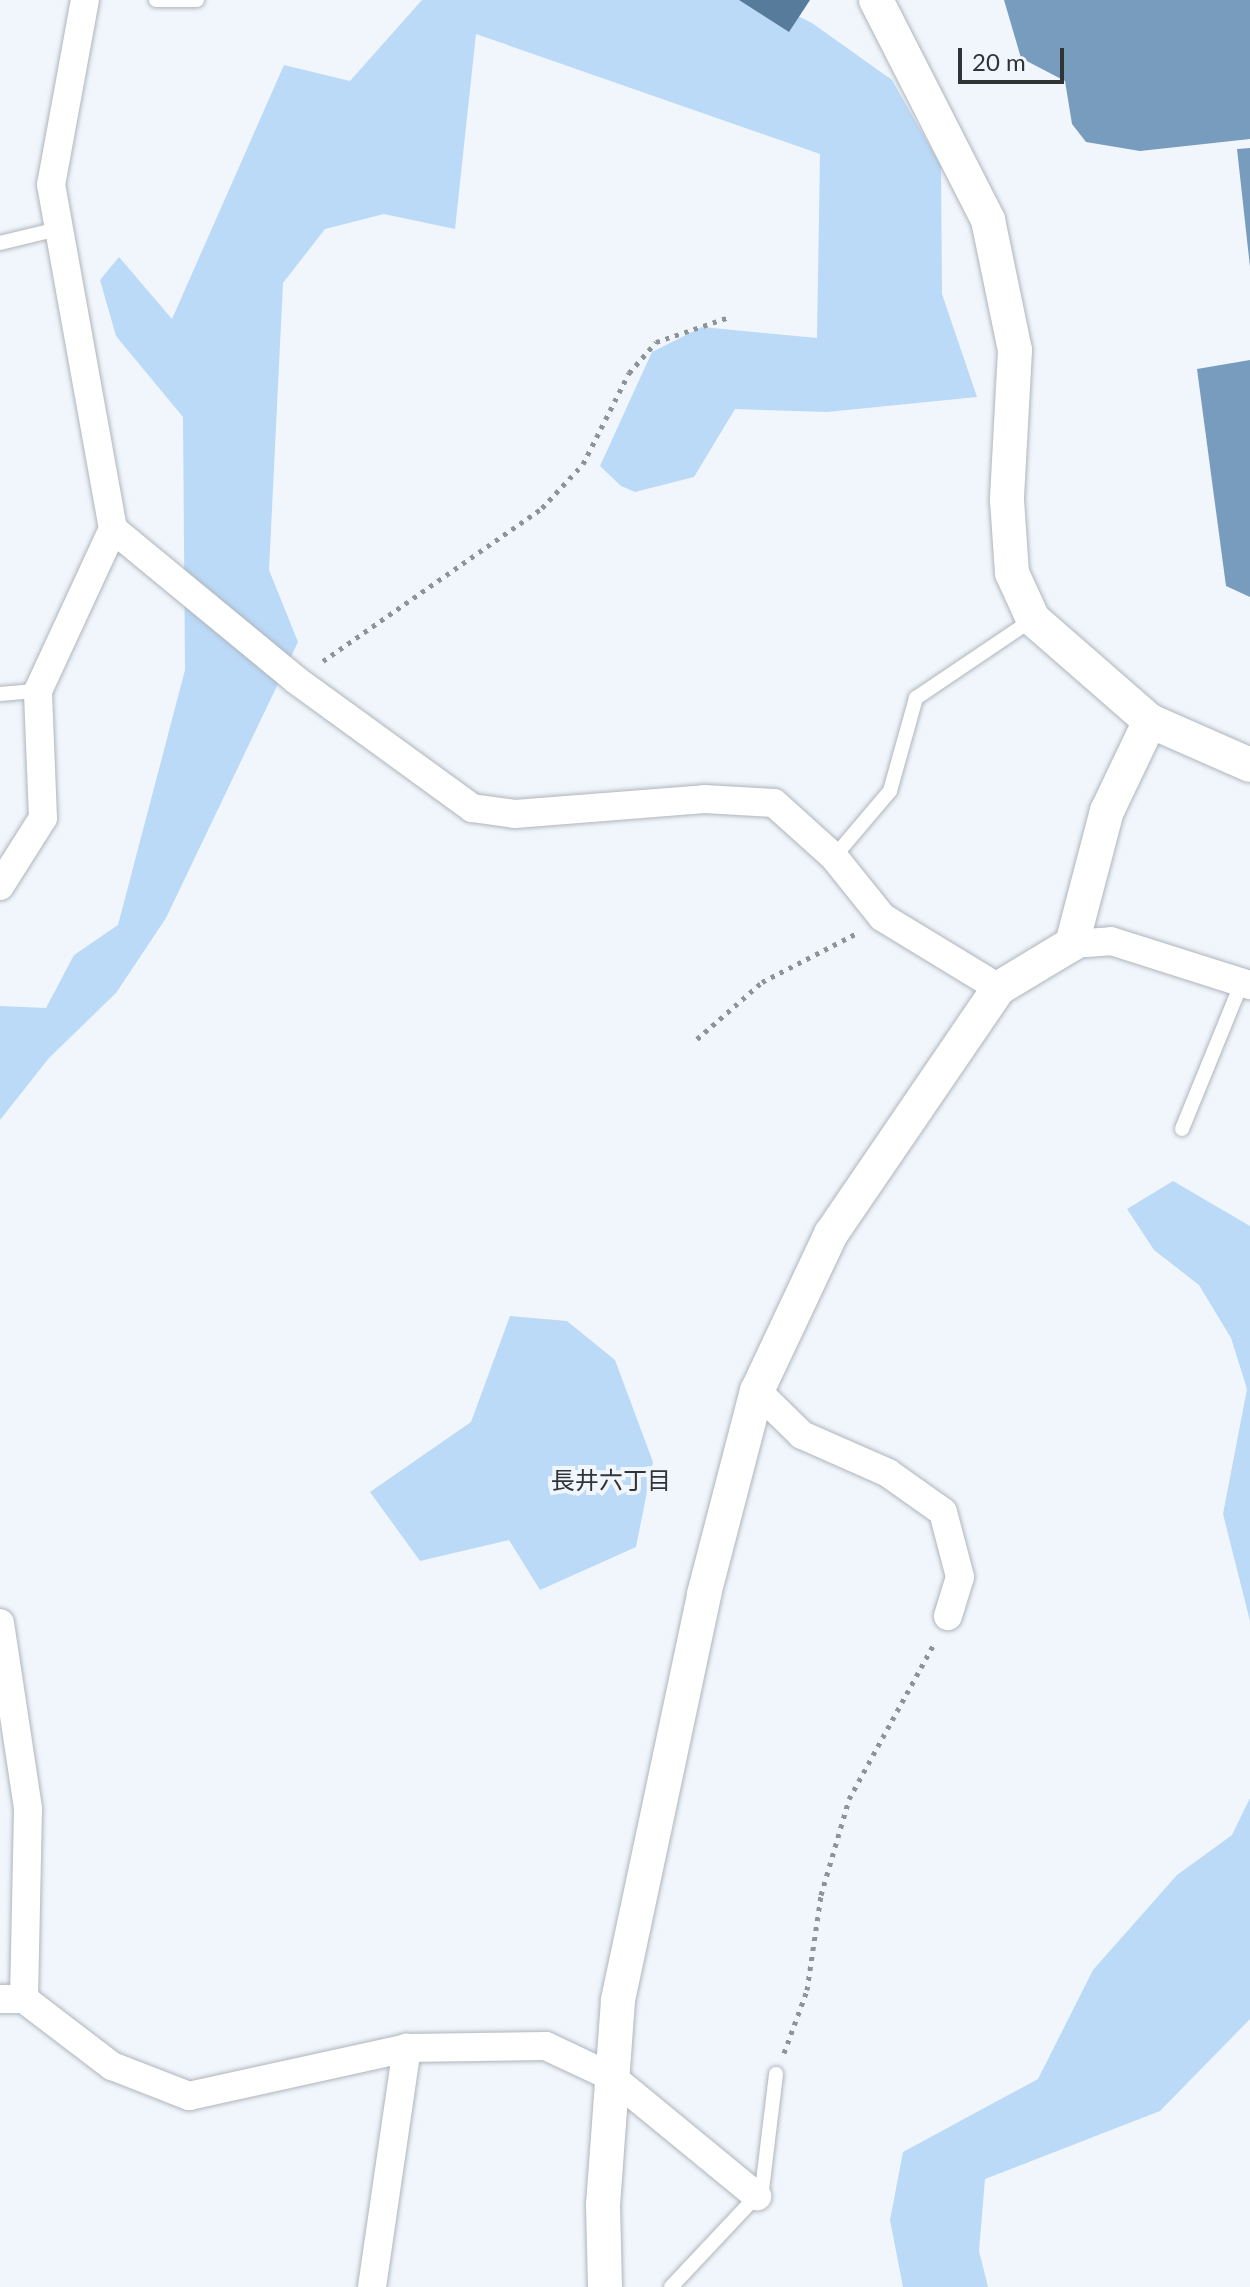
<!DOCTYPE html>
<meta charset="utf-8">
<style>
body{margin:0}
#map{position:relative;width:1250px;height:2287px;overflow:hidden;background:#f0f6fc;font-family:Lato,"Noto Sans JP",sans-serif}
div>[style]{position:absolute}
.green>*{inset:0;background:#bbdaf8}
.water>*{inset:0;background:#789cbe}
.building>*{inset:0;background:#577b9b}
.path>*{height:5px;margin-top:-2.5px;transform-origin:0;background:repeating-linear-gradient(90deg,#8e9397 0 4px,transparent 0 10px)}
.roads{filter:drop-shadow(0 0 2px #afb5bb) drop-shadow(0 0 2px #afb5bb)}
.service>*{height:14px;margin:-7px;padding:0 7px;transform-origin:7px;border-radius:7px;background:#fff}
.minor>*{height:28px;margin:-14px;padding:0 14px;transform-origin:14px;border-radius:14px;background:#fff}
.tertiary>*{height:34px;margin:-17px;padding:0 17px;transform-origin:17px;border-radius:17px;background:#fff}
span{translate:-50% -50%;white-space:nowrap;text-align:center;line-height:1.15;-webkit-text-stroke:8px #f0f6fc;paint-order:stroke}
.neighbourhood-label{font-size:24px;color:#313436}
.scale{position:absolute;left:958px;top:48px;width:106px;height:36px;box-sizing:border-box;border:4px solid #313436;border-top:0;padding-left:10px;font-size:24px;line-height:28px;white-space:nowrap;color:#313436;-webkit-text-stroke:6px #f0f6fc;paint-order:stroke}
</style>
<div id="map">
<div class="green">
<i style="clip-path:polygon(422px 0,765px 0,812px 23px,892px 80px,941px 166px,942px 294px,977px 397px,827px 412px,735px 409px,694px 477px,635px 492px,621px 486px,600px 466px,652px 352px,702px 327px,817px 338px,820px 154px,476px 34px,455px 229px,384px 214px,325px 229px,283px 283px,269px 570px,298px 642px,166px 918px,116px 993px,49px 1058px,0 1120px,0 1006px,46px 1008px,74px 955px,118px 925px,185px 670px,183px 417px,116px 336px,100px 280px,119px 257px,172px 319px,284px 65px,350px 81px)"></i>
<i style="clip-path:polygon(1173px 1181px,1250px 1226px,1250px 1621px,1223px 1514px,1247px 1389px,1231px 1338px,1199px 1285px,1154px 1250px,1127px 1209px)"></i>
<i style="clip-path:polygon(510px 1316px,567px 1321px,615px 1360px,653px 1462px,636px 1547px,540px 1590px,509px 1540px,420px 1561px,370px 1492px,471px 1422px)"></i>
<i style="clip-path:polygon(1250px 1798px,1250px 2019px,1160px 2111px,985px 2179px,979px 2251px,988px 2287px,903px 2287px,890px 2220px,903px 2152px,1038px 2079px,1093px 1970px,1177px 1875px,1232px 1835px)"></i>
</div>
<div class="water">
<i style="clip-path:polygon(1004px 0,1250px 0,1250px 139px,1140px 151px,1086px 142px,1072px 124px,1065px 81px,1021px 58px)"></i>
<i style="clip-path:polygon(1250px 148px,1250px 267px,1237px 149px)"></i>
<i style="clip-path:polygon(1250px 360px,1250px 597px,1226px 586px,1197px 369px)"></i>
</div>
<div class="building">
<i style="clip-path:polygon(739px 0,810px 0,789px 32px)"></i>
</div>
<div class="path">
<i style="left:323px;top:661px;width:267px;rotate:-34.9deg"></i>
<i style="left:542px;top:508px;width:60px;rotate:-47deg"></i>
<i style="left:583px;top:464px;width:102px;rotate:-63.2deg"></i>
<i style="left:629px;top:373px;width:41px;rotate:-48.9deg"></i>
<i style="left:656px;top:342px;width:77px;rotate:-18.9deg"></i>
<i style="left:697px;top:1039px;width:86px;rotate:-41.2deg"></i>
<i style="left:762px;top:982px;width:107px;rotate:-27.3deg"></i>
<i style="left:784px;top:2053px;width:67px;rotate:-69.9deg"></i>
<i style="left:807px;top:1990px;width:96px;rotate:-81.6deg"></i>
<i style="left:821px;top:1895px;width:100px;rotate:-73.7deg"></i>
<i style="left:849px;top:1799px;width:179px;rotate:-61.3deg"></i>
</div>
<div class="roads">
<div class="service">
<i style="left:156px;top:0;width:41px"></i>
<i style="left:0;top:243px;width:60px;rotate:-13.6deg"></i>
<i style="left:0;top:694px;width:38px;rotate:-5deg"></i>
<i style="left:834px;top:857px;width:87px;rotate:-49.7deg"></i>
<i style="left:890px;top:791px;width:97px;rotate:-74.4deg"></i>
<i style="left:916px;top:698px;width:141px;rotate:-34deg"></i>
<i style="left:1182px;top:1129px;width:159px;rotate:-67.8deg"></i>
<i style="left:671px;top:2287px;width:133px;rotate:-46.8deg"></i>
<i style="left:762px;top:2190px;width:117px;rotate:-83.1deg"></i>
</div>
<div class="minor">
<i style="left:113px;top:529px;width:237px;rotate:39.5deg"></i>
<i style="left:296px;top:680px;width:218px;rotate:36deg"></i>
<i style="left:472px;top:808px;width:43px;rotate:7.9deg"></i>
<i style="left:515px;top:814px;width:190px;rotate:-4.5deg"></i>
<i style="left:704px;top:799px;width:70px;rotate:3.3deg"></i>
<i style="left:774px;top:803px;width:81px;rotate:42deg"></i>
<i style="left:834px;top:857px;width:77px;rotate:51.3deg"></i>
<i style="left:882px;top:917px;width:137px;rotate:31.3deg"></i>
<i style="left:0;top:886px;width:80px;rotate:-57.7deg"></i>
<i style="left:43px;top:818px;width:127px;rotate:-92.3deg"></i>
<i style="left:38px;top:691px;width:179px;rotate:-65.2deg"></i>
<i style="left:113px;top:529px;width:350px;rotate:-100.2deg"></i>
<i style="left:51px;top:185px;width:188px;rotate:-79.6deg"></i>
<i style="left:1072px;top:944px;width:39px;rotate:-4deg"></i>
<i style="left:1111px;top:941px;width:146px;rotate:17.6deg"></i>
<i style="left:757px;top:1391px;width:63px;rotate:44.4deg"></i>
<i style="left:802px;top:1435px;width:94px;rotate:23.8deg"></i>
<i style="left:888px;top:1473px;width:67px;rotate:35.3deg"></i>
<i style="left:943px;top:1512px;width:67px;rotate:75.3deg"></i>
<i style="left:960px;top:1577px;width:41px;rotate:107.1deg"></i>
<i style="left:0;top:1623px;width:188px;rotate:81.4deg"></i>
<i style="left:28px;top:1809px;width:190px;rotate:91.2deg"></i>
<i style="left:0;top:1999px;width:24px"></i>
<i style="left:24px;top:1999px;width:111px;rotate:37.3deg"></i>
<i style="left:112px;top:2066px;width:83px;rotate:21.3deg"></i>
<i style="left:189px;top:2096px;width:223px;rotate:-12.4deg"></i>
<i style="left:407px;top:2048px;width:139px;rotate:-0.8deg"></i>
<i style="left:546px;top:2046px;width:73px;rotate:25.2deg"></i>
<i style="left:612px;top:2077px;width:188px;rotate:39.4deg"></i>
<i style="left:372px;top:2287px;width:242px;rotate:-81.7deg"></i>
</div>
<div class="tertiary">
<i style="left:876px;top:0;width:247px;rotate:63deg"></i>
<i style="left:988px;top:220px;width:133px;rotate:78.3deg"></i>
<i style="left:1015px;top:350px;width:150px;rotate:93.1deg"></i>
<i style="left:1007px;top:500px;width:73px;rotate:86.1deg"></i>
<i style="left:1012px;top:573px;width:51px;rotate:65.5deg"></i>
<i style="left:1033px;top:619px;width:155px;rotate:41.1deg"></i>
<i style="left:1150px;top:721px;width:109px;rotate:23.7deg"></i>
<i style="left:605px;top:2287px;width:82px;rotate:-91.4deg"></i>
<i style="left:603px;top:2205px;width:206px;rotate:-85.8deg"></i>
<i style="left:618px;top:2000px;width:415px;rotate:-78deg"></i>
<i style="left:704px;top:1594px;width:210px;rotate:-75.4deg"></i>
<i style="left:757px;top:1391px;width:174px;rotate:-64.8deg"></i>
<i style="left:831px;top:1234px;width:298px;rotate:-55.7deg"></i>
<i style="left:999px;top:988px;width:85px;rotate:-31.1deg"></i>
<i style="left:1072px;top:944px;width:138px;rotate:-75.3deg"></i>
<i style="left:1107px;top:811px;width:100px;rotate:-64.5deg"></i>
</div>
</div>
<div class="neighbourhood-label">
<span style="left:611px;top:1480px">長井六丁目</span>
</div>
<div class="scale">20 m</div>
</div>
